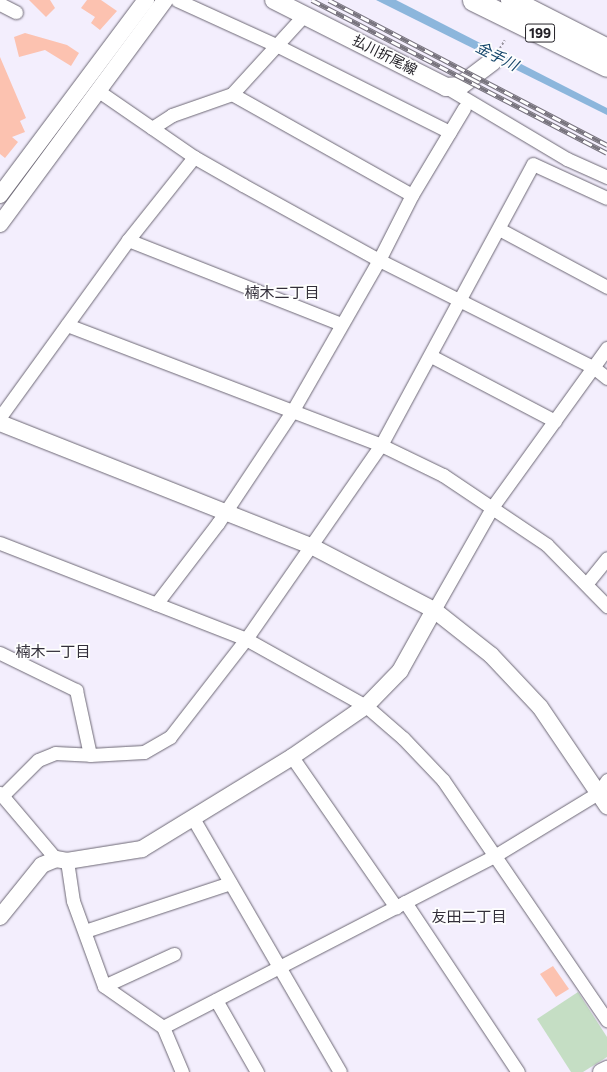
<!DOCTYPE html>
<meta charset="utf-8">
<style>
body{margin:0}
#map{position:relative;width:607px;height:1072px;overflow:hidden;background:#f3eefd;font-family:Commissioner,"Noto Sans JP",sans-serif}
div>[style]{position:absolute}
.green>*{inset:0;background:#c5dec4}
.water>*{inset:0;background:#8cb6dc}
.building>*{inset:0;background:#fcc2b0}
.path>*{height:2px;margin-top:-1px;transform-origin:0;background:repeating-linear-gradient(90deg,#9a96a1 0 2px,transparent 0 4px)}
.roads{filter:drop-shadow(0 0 1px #6c6774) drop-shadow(0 0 1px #6c6774)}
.minor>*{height:13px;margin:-6.5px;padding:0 6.5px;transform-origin:6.5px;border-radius:6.5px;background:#fff}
.tertiary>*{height:16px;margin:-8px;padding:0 8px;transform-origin:8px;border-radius:8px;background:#fff}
.secondary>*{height:18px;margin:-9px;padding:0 9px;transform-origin:9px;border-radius:9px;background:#fff}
.trunk>*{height:21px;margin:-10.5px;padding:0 10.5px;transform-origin:10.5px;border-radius:10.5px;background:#fff}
.rail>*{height:4.5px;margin-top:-2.25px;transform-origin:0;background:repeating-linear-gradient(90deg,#fefefe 0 9px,#78747e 0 18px);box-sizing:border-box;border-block:1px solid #78747e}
span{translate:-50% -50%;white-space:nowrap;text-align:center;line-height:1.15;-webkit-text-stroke:3.5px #fefefe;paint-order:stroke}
.shield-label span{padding:1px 3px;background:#fefefe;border:1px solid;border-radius:3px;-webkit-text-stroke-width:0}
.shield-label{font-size:13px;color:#232127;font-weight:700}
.street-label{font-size:14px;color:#232127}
.water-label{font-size:15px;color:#17476c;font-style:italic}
.neighbourhood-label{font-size:15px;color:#332f3a}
</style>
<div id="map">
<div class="green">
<i style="clip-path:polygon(578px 992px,607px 1037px,607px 1057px,583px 1072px,571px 1072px,537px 1019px)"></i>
</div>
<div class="water">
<i style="clip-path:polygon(376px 0,396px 0,607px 108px,607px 115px)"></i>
</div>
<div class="building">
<i style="clip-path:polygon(29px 0,50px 0,55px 8px,46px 17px)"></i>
<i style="clip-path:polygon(87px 0,101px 0,117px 11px,100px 30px,91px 23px,95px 17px,81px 8px)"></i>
<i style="clip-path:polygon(25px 33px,67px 45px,79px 53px,71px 66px,45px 50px,19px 57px,14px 37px)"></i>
<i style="clip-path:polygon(0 57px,26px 118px,20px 121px,25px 132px,12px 137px,18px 142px,5px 158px,0 154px)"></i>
<i style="clip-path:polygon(553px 966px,569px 989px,556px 997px,540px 974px)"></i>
</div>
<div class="path">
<i style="left:500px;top:48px;width:9px;rotate:-58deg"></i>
</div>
<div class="roads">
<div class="minor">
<i style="left:177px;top:0;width:111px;rotate:24.5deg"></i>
<i style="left:278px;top:46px;width:192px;rotate:26.6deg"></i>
<i style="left:0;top:4px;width:18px;rotate:27deg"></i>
<i style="left:446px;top:87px;width:141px;rotate:30.8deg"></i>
<i style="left:567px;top:159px;width:44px;rotate:24.2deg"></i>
<i style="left:97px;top:90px;width:118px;rotate:34.6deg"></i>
<i style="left:194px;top:157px;width:56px;rotate:29.7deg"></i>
<i style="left:243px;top:185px;width:155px;rotate:28.9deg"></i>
<i style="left:379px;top:260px;width:239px;rotate:26.6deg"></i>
<i style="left:593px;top:367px;width:18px;rotate:38deg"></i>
<i style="left:232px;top:94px;width:206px;rotate:29.3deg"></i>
<i style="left:152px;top:128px;width:24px;rotate:-33deg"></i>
<i style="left:172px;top:115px;width:64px;rotate:-19.3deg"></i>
<i style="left:232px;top:94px;width:108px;rotate:-47.6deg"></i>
<i style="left:499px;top:229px;width:123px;rotate:28.2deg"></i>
<i style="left:128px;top:240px;width:229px;rotate:21.5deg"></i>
<i style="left:67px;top:325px;width:336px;rotate:20.9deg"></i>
<i style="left:381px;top:445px;width:69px;rotate:25.8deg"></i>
<i style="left:443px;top:475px;width:125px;rotate:33.9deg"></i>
<i style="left:547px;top:545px;width:86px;rotate:45.5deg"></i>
<i style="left:431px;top:356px;width:140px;rotate:27.7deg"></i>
<i style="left:0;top:417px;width:218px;rotate:-54.1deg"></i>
<i style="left:128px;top:240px;width:106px;rotate:-51.5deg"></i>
<i style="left:0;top:543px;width:264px;rotate:21.3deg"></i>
<i style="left:246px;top:639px;width:137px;rotate:29.2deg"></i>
<i style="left:366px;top:706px;width:49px;rotate:40.9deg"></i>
<i style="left:403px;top:738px;width:58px;rotate:46.4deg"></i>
<i style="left:443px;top:780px;width:291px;rotate:55.7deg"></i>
<i style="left:587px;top:583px;width:32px;rotate:-51deg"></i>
<i style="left:156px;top:604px;width:102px;rotate:-52.6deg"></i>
<i style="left:218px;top:523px;width:136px;rotate:-56.4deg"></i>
<i style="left:293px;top:410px;width:173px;rotate:-60.2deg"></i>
<i style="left:379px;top:260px;width:73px;rotate:-63.1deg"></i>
<i style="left:412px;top:195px;width:101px;rotate:-59.1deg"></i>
<i style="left:434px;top:610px;width:120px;rotate:-60.4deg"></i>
<i style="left:493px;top:506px;width:195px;rotate:-54.2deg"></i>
<i style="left:0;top:653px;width:85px;rotate:26deg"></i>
<i style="left:76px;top:690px;width:66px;rotate:77.8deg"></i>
<i style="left:292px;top:757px;width:183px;rotate:55.3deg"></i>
<i style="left:0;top:793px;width:87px;rotate:49.7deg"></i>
<i style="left:3px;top:795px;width:49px;rotate:-45deg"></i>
<i style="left:38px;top:760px;width:18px;rotate:-22deg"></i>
<i style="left:55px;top:753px;width:35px;rotate:3deg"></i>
<i style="left:90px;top:755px;width:54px;rotate:-3.2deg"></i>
<i style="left:144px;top:752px;width:30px;rotate:-30deg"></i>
<i style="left:170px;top:737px;width:124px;rotate:-52.2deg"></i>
<i style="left:246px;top:639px;width:236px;rotate:-55.2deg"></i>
<i style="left:381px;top:445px;width:319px;rotate:-61.6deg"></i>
<i style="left:533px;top:164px;width:81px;rotate:24.7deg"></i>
<i style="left:194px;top:820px;width:291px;rotate:59.9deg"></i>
<i style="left:67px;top:861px;width:40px;rotate:81.5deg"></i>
<i style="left:73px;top:901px;width:90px;rotate:70deg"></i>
<i style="left:104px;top:986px;width:72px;rotate:34.8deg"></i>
<i style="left:163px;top:1027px;width:49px;rotate:67.1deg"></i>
<i style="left:405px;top:902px;width:204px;rotate:56.4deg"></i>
<i style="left:85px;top:931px;width:153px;rotate:-18.3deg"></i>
<i style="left:104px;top:986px;width:77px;rotate:-24.6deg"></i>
<i style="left:216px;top:1000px;width:83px;rotate:60.3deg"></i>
<i style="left:163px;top:1027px;width:375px;rotate:-27.3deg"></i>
<i style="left:496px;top:855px;width:119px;rotate:-31.3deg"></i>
<i style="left:598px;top:793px;width:16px;rotate:-55deg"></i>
</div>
<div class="tertiary">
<i style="left:0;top:195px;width:244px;rotate:-53.2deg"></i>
<i style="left:0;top:224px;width:278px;rotate:-53.6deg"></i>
<i style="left:0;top:423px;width:334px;rotate:21.6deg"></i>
<i style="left:311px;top:546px;width:139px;rotate:27.5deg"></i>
<i style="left:434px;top:610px;width:73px;rotate:38.3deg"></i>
<i style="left:491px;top:655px;width:71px;rotate:46.7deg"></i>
<i style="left:540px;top:707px;width:120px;rotate:55.9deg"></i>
<i style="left:0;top:917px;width:67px;rotate:-51.1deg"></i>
<i style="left:42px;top:865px;width:15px;rotate:-23deg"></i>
<i style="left:56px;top:859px;width:11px;rotate:10deg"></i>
<i style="left:67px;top:861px;width:76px;rotate:-9.1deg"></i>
<i style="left:142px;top:849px;width:176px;rotate:-31.5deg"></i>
<i style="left:292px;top:757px;width:90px;rotate:-34.6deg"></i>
<i style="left:366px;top:706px;width:49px;rotate:-45.8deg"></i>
<i style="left:400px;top:671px;width:70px;rotate:-60.9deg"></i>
<i style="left:601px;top:1072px;width:7px;rotate:-27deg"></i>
</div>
<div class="secondary">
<i style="left:274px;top:0;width:193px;rotate:26.8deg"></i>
<i style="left:446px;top:87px;width:14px;rotate:-4deg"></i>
<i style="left:460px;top:86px;width:41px;rotate:-37.1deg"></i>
</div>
<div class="trunk">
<i style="left:473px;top:0;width:149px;rotate:26.2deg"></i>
<i style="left:511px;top:0;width:108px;rotate:27deg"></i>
</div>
</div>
<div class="rail">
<i style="left:312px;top:0;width:332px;rotate:27.4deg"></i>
<i style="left:329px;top:0;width:314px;rotate:27.5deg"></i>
</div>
<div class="shield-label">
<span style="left:540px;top:33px">199</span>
</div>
<div class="street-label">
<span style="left:385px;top:55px;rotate:27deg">払川折尾線</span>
</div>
<div class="water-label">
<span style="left:497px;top:56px;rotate:27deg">金手川</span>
</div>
<div class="neighbourhood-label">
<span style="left:282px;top:293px">楠木二丁目</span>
<span style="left:53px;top:652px">楠木一丁目</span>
<span style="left:469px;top:917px">友田二丁目</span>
</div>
</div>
